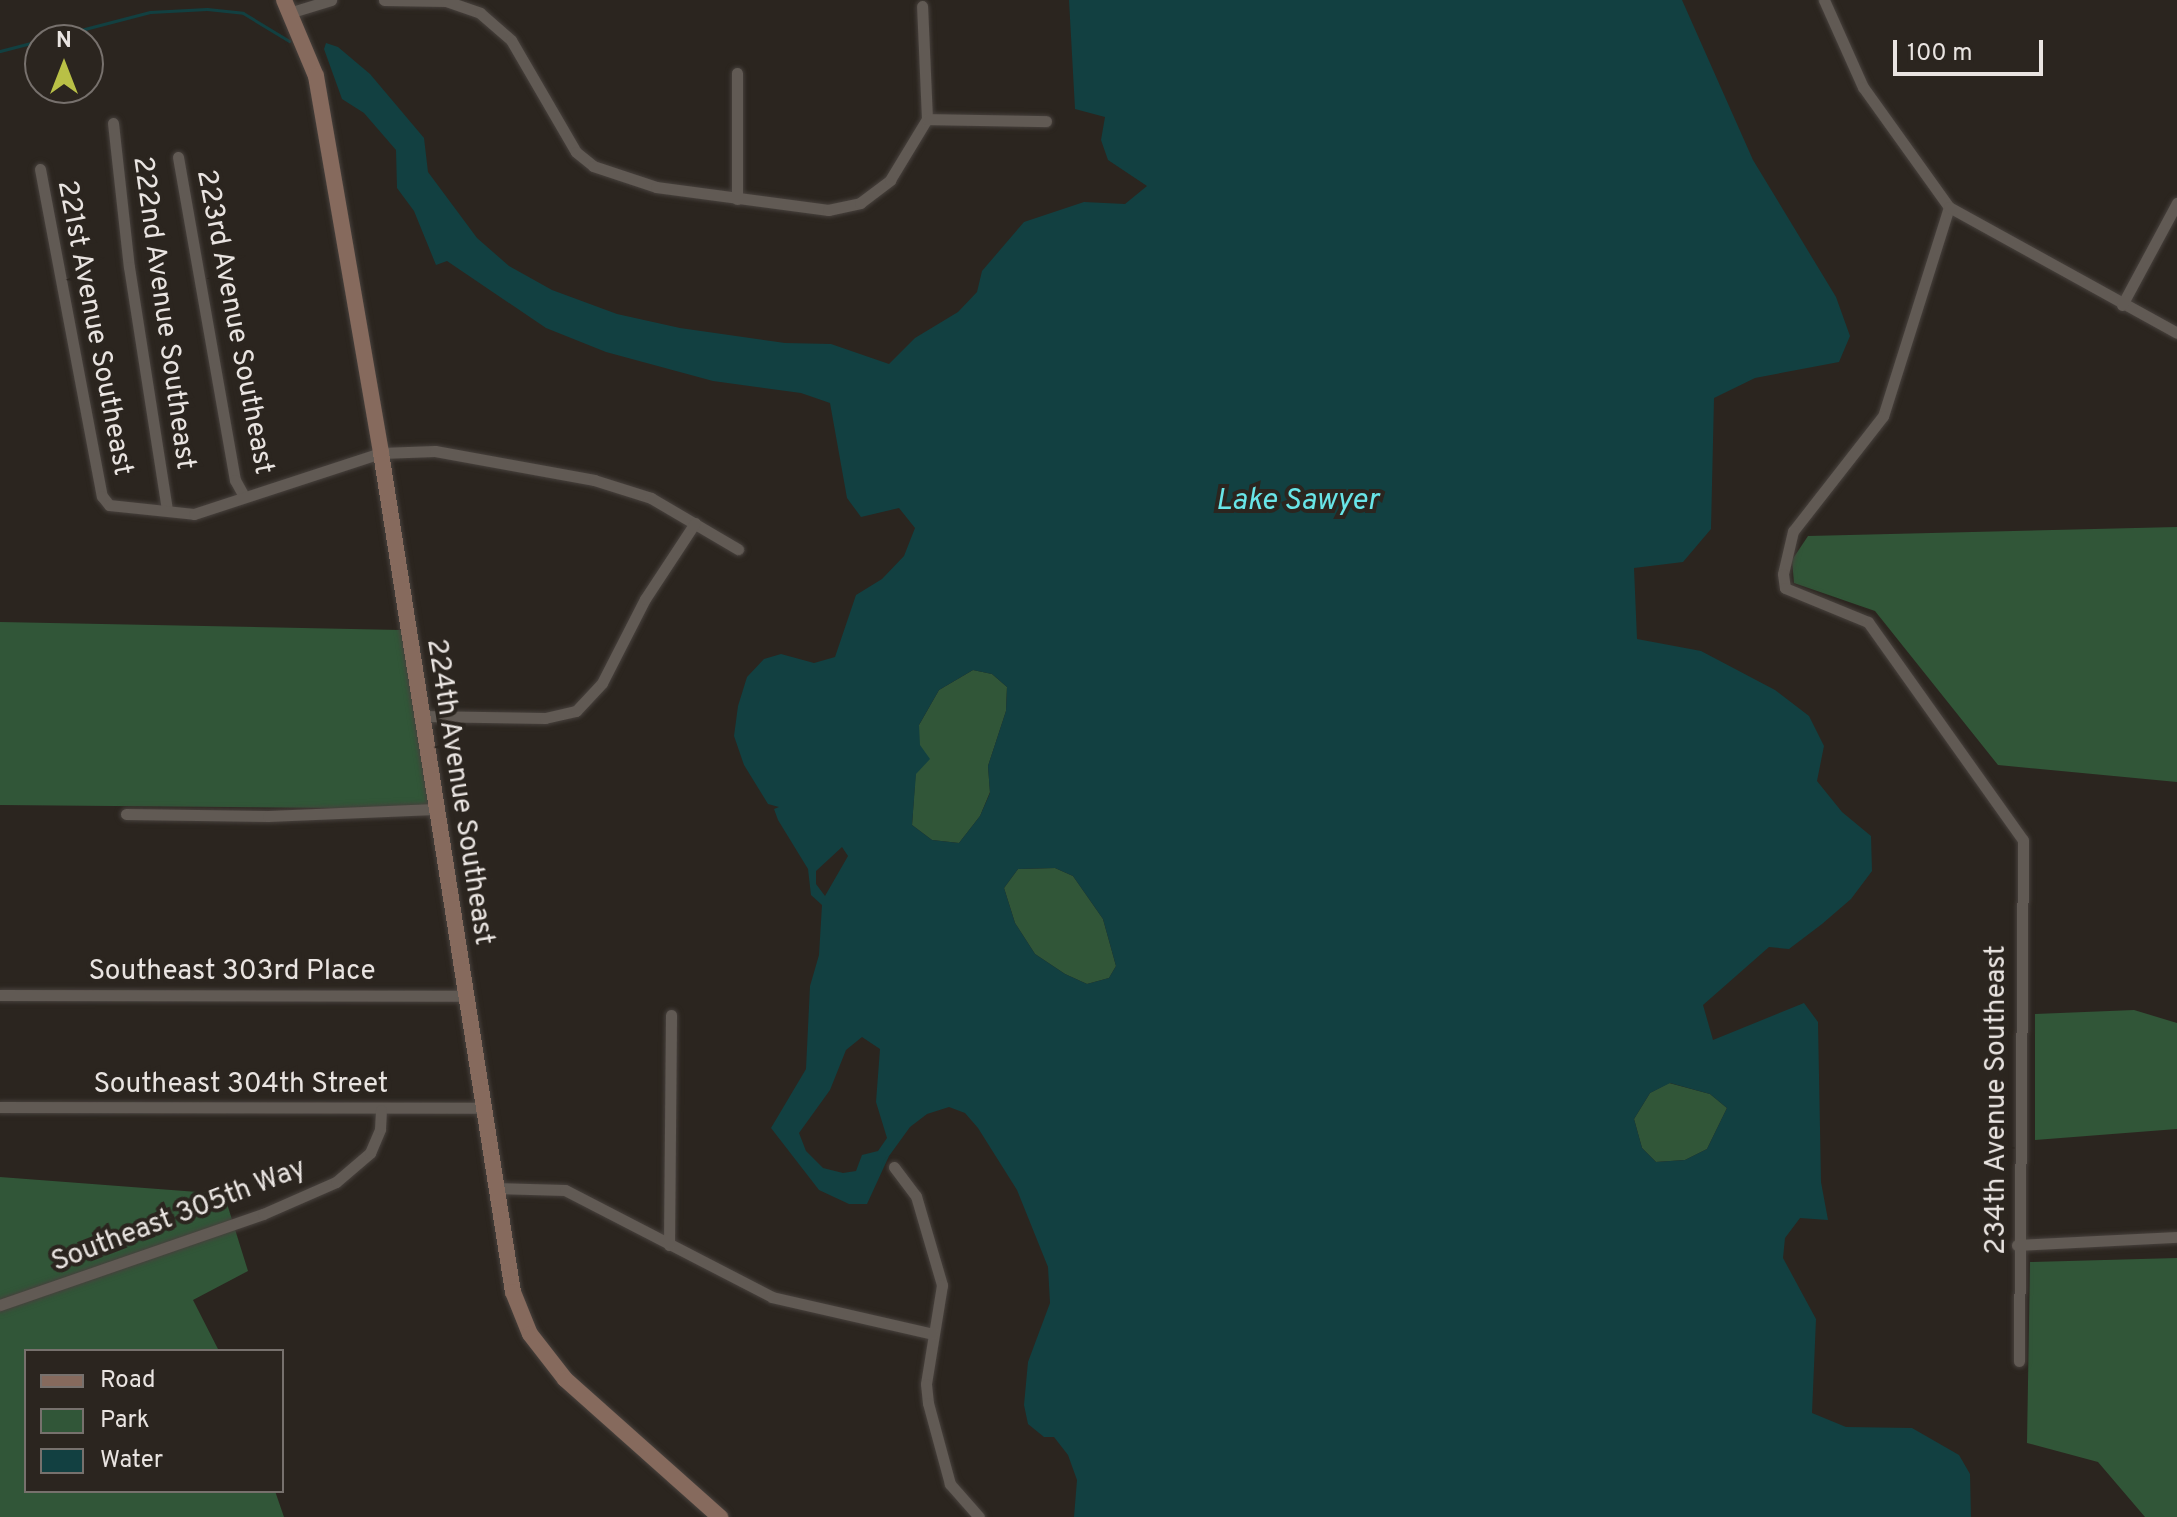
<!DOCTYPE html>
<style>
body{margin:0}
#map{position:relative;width:2177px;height:1517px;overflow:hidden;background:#2b251f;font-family:Overpass,sans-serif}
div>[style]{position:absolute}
.green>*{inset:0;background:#315638}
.water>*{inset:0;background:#124041}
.stream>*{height:3px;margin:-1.5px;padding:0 1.5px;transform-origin:1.5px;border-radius:1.5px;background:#124041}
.roads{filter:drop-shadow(0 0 2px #47413d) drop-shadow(0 0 2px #47413d)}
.street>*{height:11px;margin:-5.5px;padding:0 5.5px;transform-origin:5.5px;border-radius:5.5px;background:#615a54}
.secondary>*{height:16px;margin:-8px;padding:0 8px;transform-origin:8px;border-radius:8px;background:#866a5d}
span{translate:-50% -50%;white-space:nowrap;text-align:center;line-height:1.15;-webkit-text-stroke:8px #2b251f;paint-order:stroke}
.street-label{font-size:28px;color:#e9e4e1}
.water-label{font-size:30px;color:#68e5e8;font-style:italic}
.legend{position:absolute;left:24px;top:1349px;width:260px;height:144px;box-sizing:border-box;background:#2b251f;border:2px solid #77716d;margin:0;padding:10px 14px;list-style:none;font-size:24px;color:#e9e4e1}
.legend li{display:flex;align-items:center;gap:16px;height:40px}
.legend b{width:40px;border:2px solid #77716d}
.north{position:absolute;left:24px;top:24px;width:80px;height:80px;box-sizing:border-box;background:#2b251f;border:2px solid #77716d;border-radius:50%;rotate:0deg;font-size:22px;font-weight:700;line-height:32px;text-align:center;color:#e9e4e1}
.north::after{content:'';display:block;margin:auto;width:28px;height:36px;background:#b9c046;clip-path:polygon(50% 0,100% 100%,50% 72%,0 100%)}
.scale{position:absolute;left:1893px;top:40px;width:150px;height:36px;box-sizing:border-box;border:4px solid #e9e4e1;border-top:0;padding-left:10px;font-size:24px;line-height:28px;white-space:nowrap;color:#e9e4e1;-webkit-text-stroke:6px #2b251f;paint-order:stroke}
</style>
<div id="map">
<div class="green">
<i style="clip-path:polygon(2177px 527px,2177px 782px,1998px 765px,1875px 611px,1794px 583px,1792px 560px,1808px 536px)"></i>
<i style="clip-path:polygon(0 622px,401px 630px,435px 809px,0 805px)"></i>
<i style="clip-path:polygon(973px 670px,992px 674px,1007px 687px,1006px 711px,988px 766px,990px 792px,980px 816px,959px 843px,932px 840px,912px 825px,919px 725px,939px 690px)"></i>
<i style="clip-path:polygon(1055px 868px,1073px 876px,1103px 919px,1116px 966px,1109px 978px,1087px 984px,1065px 974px,1035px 954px,1015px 923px,1004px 888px,1018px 869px)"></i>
<i style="clip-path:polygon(2134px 1010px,2177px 1023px,2177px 1129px,2035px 1140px,2035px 1014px)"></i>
<i style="clip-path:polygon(1669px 1083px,1710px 1094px,1727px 1108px,1707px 1149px,1685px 1160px,1656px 1162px,1642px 1148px,1634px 1119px,1650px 1093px)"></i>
<i style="clip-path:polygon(0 1177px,224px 1194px,248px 1271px,193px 1300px,219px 1351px,26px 1351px,26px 1491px,275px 1491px,284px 1517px,0 1517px)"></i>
<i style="clip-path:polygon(2177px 1258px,2177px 1517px,2145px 1517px,2098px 1462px,2027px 1443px,2030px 1262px)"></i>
</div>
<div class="water">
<i style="clip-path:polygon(evenodd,1069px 0,1682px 0,1753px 160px,1836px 297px,1850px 336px,1839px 362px,1755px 378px,1714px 398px,1711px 529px,1683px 562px,1634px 568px,1637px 639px,1701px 651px,1775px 690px,1809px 716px,1824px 746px,1817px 781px,1842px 812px,1871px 836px,1872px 871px,1851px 899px,1822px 924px,1789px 949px,1769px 947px,1703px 1005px,1713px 1040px,1804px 1003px,1818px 1022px,1821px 1182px,1828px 1220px,1800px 1218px,1785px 1238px,1783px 1258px,1816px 1319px,1812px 1413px,1846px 1427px,1912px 1428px,1959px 1455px,1970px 1474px,1971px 1517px,1074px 1517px,1077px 1480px,1068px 1455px,1054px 1437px,1044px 1437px,1028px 1424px,1024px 1405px,1028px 1362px,1050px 1303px,1048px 1267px,1017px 1190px,978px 1128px,965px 1113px,949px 1107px,927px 1114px,910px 1127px,889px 1156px,867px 1204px,849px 1204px,819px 1190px,771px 1128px,806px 1069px,810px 986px,819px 955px,822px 905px,811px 895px,808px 869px,778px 820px,774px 809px,779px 807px,768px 804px,744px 765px,734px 736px,738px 706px,747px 677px,764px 659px,781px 654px,814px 663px,835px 657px,856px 595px,882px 579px,904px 556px,915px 528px,899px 508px,861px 517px,847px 498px,830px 403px,801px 393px,713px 381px,606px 352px,546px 328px,447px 261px,436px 265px,414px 211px,397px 188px,396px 150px,364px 113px,342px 99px,324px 49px,326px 43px,338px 47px,370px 74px,424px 138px,428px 172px,477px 238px,509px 266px,552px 290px,617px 314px,680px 328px,785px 343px,831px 344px,889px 364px,915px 338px,958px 312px,977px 292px,982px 271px,1024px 222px,1084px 202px,1125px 204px,1147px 186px,1108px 160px,1101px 140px,1105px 117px,1075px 109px,1069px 0,973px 670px,992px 674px,1007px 687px,1006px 711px,988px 766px,990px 793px,980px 816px,959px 843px,932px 840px,912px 825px,916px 774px,930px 759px,920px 745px,919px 725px,939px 690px,973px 670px,1069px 0,842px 847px,848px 856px,825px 896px,816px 884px,816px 871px,842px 847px,1069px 0,1055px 868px,1073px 876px,1103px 919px,1116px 966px,1109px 978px,1087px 984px,1065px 974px,1035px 954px,1015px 923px,1004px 888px,1018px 869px,1055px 868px,1069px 0,862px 1037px,880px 1049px,876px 1102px,887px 1138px,878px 1151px,862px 1155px,856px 1171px,843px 1173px,823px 1168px,806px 1151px,799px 1133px,830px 1090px,846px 1050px,862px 1037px,1069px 0,1670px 1083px,1710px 1094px,1727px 1108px,1707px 1149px,1685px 1160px,1656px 1162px,1642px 1148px,1634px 1119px,1650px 1093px,1670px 1083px)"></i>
</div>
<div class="stream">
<i style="left:0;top:51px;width:155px;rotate:-14.6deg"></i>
<i style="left:150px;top:12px;width:57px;rotate:-3deg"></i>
<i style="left:207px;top:9px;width:36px;rotate:6deg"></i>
<i style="left:243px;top:13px;width:54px;rotate:31.3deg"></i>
</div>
<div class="roads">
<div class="street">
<i style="left:384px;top:0;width:62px;rotate:0.9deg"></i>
<i style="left:446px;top:1px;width:36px;rotate:19deg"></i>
<i style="left:480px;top:13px;width:41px;rotate:41.1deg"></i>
<i style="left:511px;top:40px;width:129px;rotate:59.9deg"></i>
<i style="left:576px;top:152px;width:22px;rotate:39deg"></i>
<i style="left:593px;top:166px;width:66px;rotate:18.4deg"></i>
<i style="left:656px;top:187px;width:174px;rotate:7.6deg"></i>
<i style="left:828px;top:210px;width:33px;rotate:-12deg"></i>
<i style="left:860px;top:203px;width:38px;rotate:-37deg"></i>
<i style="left:890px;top:180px;width:71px;rotate:-58.8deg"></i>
<i style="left:927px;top:119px;width:113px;rotate:-92.5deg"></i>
<i style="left:1824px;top:0;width:95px;rotate:65.9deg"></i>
<i style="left:1863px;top:87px;width:148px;rotate:54.4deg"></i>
<i style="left:1949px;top:207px;width:219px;rotate:107.5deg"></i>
<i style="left:1883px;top:416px;width:146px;rotate:128deg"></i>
<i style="left:1793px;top:531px;width:44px;rotate:103.1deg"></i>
<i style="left:1783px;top:574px;width:14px;rotate:82deg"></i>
<i style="left:1785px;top:588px;width:90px;rotate:22.3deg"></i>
<i style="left:1868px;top:622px;width:267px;rotate:54.6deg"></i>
<i style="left:2023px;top:840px;width:521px;rotate:90.44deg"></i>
<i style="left:292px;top:12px;width:41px;rotate:-17.1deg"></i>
<i style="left:737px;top:73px;width:126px;rotate:90deg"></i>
<i style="left:927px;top:119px;width:119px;rotate:1deg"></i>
<i style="left:113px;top:123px;width:145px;rotate:83.7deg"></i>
<i style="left:129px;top:267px;width:245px;rotate:81.1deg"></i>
<i style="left:178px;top:157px;width:328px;rotate:80deg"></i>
<i style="left:235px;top:480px;width:18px;rotate:61deg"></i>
<i style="left:40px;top:169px;width:333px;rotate:79.3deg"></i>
<i style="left:102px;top:496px;width:11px;rotate:52deg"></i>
<i style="left:109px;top:505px;width:85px;rotate:6deg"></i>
<i style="left:194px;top:514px;width:197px;rotate:-18.1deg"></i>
<i style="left:381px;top:453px;width:54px;rotate:-2.1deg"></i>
<i style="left:435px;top:451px;width:162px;rotate:10.3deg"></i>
<i style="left:594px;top:480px;width:60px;rotate:17.5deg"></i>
<i style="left:651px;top:498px;width:101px;rotate:30.4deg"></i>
<i style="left:1949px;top:207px;width:260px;rotate:28.9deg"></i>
<i style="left:2122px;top:305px;width:116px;rotate:-61.7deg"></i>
<i style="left:422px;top:716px;width:123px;rotate:0.9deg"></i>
<i style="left:545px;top:718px;width:32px;rotate:-13deg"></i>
<i style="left:576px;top:711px;width:38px;rotate:-47deg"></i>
<i style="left:602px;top:683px;width:94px;rotate:-62.9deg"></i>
<i style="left:645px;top:599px;width:91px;rotate:-56.7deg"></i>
<i style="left:126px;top:814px;width:142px;rotate:0.8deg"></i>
<i style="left:268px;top:816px;width:167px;rotate:-2.4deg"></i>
<i style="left:0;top:995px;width:464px;rotate:0.1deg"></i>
<i style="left:0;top:1107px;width:481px;rotate:0.1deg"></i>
<i style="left:894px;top:1167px;width:36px;rotate:53deg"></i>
<i style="left:916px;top:1196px;width:93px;rotate:73.7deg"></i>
<i style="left:942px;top:1285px;width:100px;rotate:99.2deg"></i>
<i style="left:926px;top:1384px;width:19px;rotate:84deg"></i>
<i style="left:928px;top:1403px;width:84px;rotate:74.8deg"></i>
<i style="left:950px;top:1484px;width:44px;rotate:48.7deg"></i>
<i style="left:494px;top:1188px;width:71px;rotate:1.6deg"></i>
<i style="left:565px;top:1190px;width:233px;rotate:27.3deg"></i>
<i style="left:772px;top:1297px;width:165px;rotate:12.9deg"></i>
<i style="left:669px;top:1245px;width:230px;rotate:-89.5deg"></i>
<i style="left:2017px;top:1245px;width:160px;rotate:-2.9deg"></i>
<i style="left:0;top:1305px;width:278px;rotate:-19.1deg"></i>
<i style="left:263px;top:1214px;width:80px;rotate:-23.7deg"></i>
<i style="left:336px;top:1182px;width:45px;rotate:-40.5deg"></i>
<i style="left:370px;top:1153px;width:26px;rotate:-67deg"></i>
<i style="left:380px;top:1129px;width:19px;rotate:-87deg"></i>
</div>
<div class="secondary">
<i style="left:284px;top:0;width:82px;rotate:67.2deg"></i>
<i style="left:316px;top:76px;width:383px;rotate:80.2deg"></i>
<i style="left:381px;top:453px;width:849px;rotate:81.06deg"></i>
<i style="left:513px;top:1292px;width:45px;rotate:68deg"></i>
<i style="left:530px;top:1334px;width:57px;rotate:52.1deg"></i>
<i style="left:565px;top:1379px;width:208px;rotate:41.7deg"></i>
</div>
</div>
<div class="street-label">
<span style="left:163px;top:313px;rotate:82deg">222nd Avenue Southeast</span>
<span style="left:234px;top:322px;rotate:79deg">223rd Avenue Southeast</span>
<span style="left:94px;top:328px;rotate:79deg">221st Avenue Southeast</span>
<span style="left:459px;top:792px;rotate:81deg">224th Avenue Southeast</span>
<span style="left:232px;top:972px">Southeast 303rd Place</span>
<span style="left:241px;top:1085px">Southeast 304th Street</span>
<span style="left:1997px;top:1100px;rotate:-90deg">234th Avenue Southeast</span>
<span style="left:179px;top:1216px;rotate:-21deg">Southeast 305th Way</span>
</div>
<div class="water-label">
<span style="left:1297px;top:502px">Lake Sawyer</span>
</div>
<ul class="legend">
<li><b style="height:10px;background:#866a5d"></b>Road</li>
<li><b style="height:22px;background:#315638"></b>Park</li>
<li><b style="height:22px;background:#124041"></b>Water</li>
</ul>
<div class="north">N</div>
<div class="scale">100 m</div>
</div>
